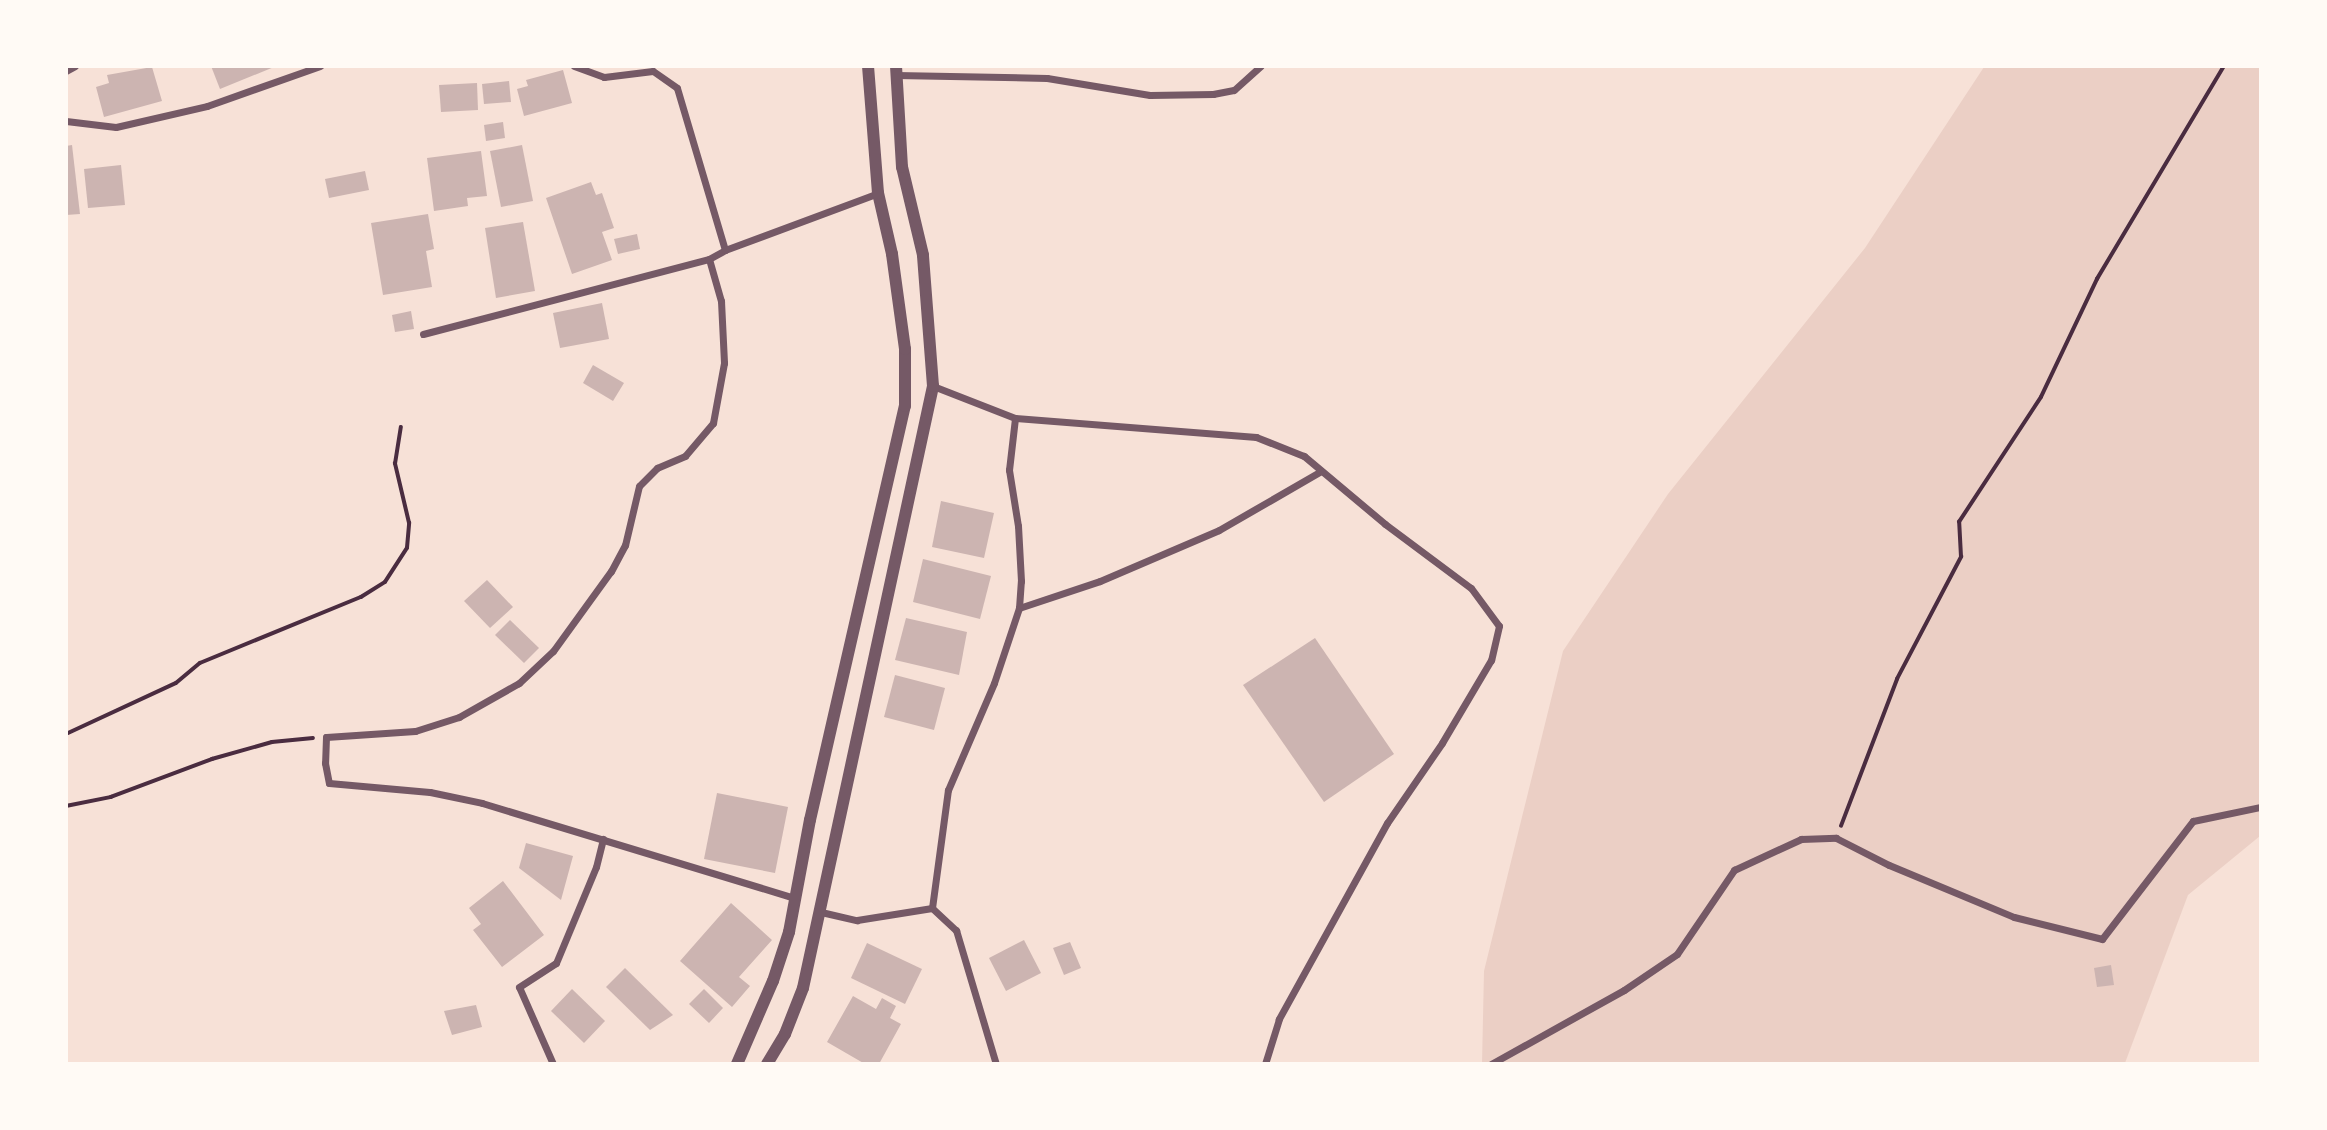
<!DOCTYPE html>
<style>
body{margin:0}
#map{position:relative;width:2327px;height:1130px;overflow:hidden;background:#f7e1d7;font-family:Roboto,sans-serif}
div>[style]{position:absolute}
.green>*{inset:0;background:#ebcfc5}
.building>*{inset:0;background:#ccb4b1}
.path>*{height:3.5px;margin:-1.75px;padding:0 1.75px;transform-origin:1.75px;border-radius:1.75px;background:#4a2c40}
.minor>*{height:7px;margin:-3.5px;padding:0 3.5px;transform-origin:3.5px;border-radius:3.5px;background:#755966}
.tertiary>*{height:12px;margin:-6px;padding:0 6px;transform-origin:6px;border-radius:6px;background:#755966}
span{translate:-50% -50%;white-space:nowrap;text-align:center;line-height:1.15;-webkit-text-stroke:7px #fffaf5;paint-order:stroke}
.frame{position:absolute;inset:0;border:68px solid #fffaf5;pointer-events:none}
</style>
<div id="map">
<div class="green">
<i style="clip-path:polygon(1984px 67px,2260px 67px,2260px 836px,2188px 895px,2125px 1063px,1482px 1064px,1484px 971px,1563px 651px,1668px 494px,1865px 248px)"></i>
</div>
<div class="building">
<i style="clip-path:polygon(211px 66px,274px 66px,274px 67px,220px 89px)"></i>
<i style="clip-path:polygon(152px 67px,162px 101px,104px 117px,96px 87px,109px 83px,107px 75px)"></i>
<i style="clip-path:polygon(563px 70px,572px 103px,524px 116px,517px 89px,528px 86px,526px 80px)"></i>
<i style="clip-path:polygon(509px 81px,511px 102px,484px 104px,482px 84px)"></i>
<i style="clip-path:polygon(477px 83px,478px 110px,441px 112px,439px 85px)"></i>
<i style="clip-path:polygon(503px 122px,505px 138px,486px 141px,484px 125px)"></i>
<i style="clip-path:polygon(72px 145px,80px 214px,66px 215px,66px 146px)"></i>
<i style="clip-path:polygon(522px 145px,533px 201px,501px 207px,490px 151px)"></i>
<i style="clip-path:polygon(481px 151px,487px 196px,467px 198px,468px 206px,434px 211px,427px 158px)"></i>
<i style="clip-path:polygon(121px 165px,125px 205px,88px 208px,84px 169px)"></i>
<i style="clip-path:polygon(365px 171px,369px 190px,329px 198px,325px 179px)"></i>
<i style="clip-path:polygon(591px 182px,596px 195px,602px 193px,614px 228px,602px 232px,612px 260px,572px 274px,546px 198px)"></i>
<i style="clip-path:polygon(428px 214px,434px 249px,426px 251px,432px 287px,383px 295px,371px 223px)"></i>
<i style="clip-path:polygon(523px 222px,535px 291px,496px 298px,485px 228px)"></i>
<i style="clip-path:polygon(637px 234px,640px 249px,618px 254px,614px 239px)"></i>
<i style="clip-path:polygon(602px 303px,609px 339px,560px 348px,553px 313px)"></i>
<i style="clip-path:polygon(411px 311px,414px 329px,395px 332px,392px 315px)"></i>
<i style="clip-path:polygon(593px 365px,624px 383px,613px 401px,583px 383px)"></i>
<i style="clip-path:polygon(941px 501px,994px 513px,984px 558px,932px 547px)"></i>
<i style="clip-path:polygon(923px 559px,991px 576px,980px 619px,913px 602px)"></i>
<i style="clip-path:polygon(487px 580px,513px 607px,490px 628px,464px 601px)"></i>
<i style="clip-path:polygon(906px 618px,967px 632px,959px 675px,895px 660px)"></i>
<i style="clip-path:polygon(510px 620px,539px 648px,524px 663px,495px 635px)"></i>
<i style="clip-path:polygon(1315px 638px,1394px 754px,1324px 802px,1243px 685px)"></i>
<i style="clip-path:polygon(895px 675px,945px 688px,934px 730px,884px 717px)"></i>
<i style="clip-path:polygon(717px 793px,788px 807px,775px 873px,704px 859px)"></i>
<i style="clip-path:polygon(526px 843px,573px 856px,561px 900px,519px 868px)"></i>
<i style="clip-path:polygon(503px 881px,544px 935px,502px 967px,473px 930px,481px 924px,469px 908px)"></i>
<i style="clip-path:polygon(731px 903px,772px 940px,739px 977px,750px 986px,732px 1007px,680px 961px)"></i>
<i style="clip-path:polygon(1024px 940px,1041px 973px,1006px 991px,989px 958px)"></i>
<i style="clip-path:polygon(1070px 942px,1081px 968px,1064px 975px,1053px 948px)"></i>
<i style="clip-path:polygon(867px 943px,922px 969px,905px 1004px,851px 978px)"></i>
<i style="clip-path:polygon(2111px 965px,2114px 985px,2097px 987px,2094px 968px)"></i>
<i style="clip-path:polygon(625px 968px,673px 1015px,650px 1030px,606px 987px)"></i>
<i style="clip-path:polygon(572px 989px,605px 1021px,584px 1043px,551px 1011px)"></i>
<i style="clip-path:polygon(704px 989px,723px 1008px,709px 1023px,689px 1004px)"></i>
<i style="clip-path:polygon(853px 996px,876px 1009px,882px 998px,896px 1006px,890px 1018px,901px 1024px,879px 1064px,865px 1064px,827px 1042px)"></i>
<i style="clip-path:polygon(476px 1005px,482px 1027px,452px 1035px,444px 1011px)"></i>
</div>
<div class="path">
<i style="left:66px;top:734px;width:121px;rotate:-24.9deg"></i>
<i style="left:176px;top:683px;width:31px;rotate:-40deg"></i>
<i style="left:200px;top:663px;width:174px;rotate:-22.3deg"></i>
<i style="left:361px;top:597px;width:28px;rotate:-32deg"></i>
<i style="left:385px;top:582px;width:40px;rotate:-57.1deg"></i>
<i style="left:407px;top:548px;width:25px;rotate:-85deg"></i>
<i style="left:409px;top:523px;width:61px;rotate:-103.3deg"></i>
<i style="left:395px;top:464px;width:37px;rotate:-81deg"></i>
<i style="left:66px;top:806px;width:46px;rotate:-11.3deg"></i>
<i style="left:111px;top:797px;width:108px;rotate:-20.6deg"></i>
<i style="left:212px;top:759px;width:62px;rotate:-15.8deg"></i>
<i style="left:272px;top:742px;width:41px;rotate:-5.6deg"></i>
<i style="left:1841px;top:826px;width:157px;rotate:-69.1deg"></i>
<i style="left:1897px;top:679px;width:138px;rotate:-62.3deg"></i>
<i style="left:1961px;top:557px;width:35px;rotate:-93deg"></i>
<i style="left:1959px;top:522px;width:149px;rotate:-56.7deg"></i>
<i style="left:2041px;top:397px;width:131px;rotate:-64.6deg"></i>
<i style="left:2097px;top:279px;width:248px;rotate:-59.2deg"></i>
</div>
<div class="minor">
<i style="left:574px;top:66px;width:32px;rotate:20deg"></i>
<i style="left:604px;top:77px;width:49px;rotate:-7deg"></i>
<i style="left:653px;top:71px;width:29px;rotate:35deg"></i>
<i style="left:677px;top:88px;width:169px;rotate:73.5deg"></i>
<i style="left:66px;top:71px;width:10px;rotate:-29deg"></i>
<i style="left:896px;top:75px;width:151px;rotate:1.1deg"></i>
<i style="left:1047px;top:78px;width:104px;rotate:9.4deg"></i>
<i style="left:1150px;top:95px;width:63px;rotate:-0.9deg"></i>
<i style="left:1213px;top:94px;width:21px;rotate:-11deg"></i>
<i style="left:1234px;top:90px;width:36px;rotate:-42deg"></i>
<i style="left:66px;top:121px;width:50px;rotate:6.8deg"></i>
<i style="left:116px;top:127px;width:93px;rotate:-13deg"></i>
<i style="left:207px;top:106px;width:120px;rotate:-19.5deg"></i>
<i style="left:709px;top:259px;width:44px;rotate:74.1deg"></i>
<i style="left:721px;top:301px;width:62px;rotate:87.2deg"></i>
<i style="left:724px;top:363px;width:61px;rotate:100.4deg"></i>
<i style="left:713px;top:423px;width:43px;rotate:130.3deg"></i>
<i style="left:685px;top:456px;width:30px;rotate:157deg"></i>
<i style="left:657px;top:468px;width:25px;rotate:135deg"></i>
<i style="left:639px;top:486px;width:61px;rotate:103.3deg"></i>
<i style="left:625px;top:545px;width:30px;rotate:118deg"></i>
<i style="left:611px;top:571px;width:99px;rotate:125.9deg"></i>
<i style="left:553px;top:651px;width:47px;rotate:136.7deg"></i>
<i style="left:519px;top:683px;width:69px;rotate:150.5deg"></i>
<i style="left:459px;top:717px;width:46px;rotate:162.3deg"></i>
<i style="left:415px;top:731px;width:89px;rotate:176.1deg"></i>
<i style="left:326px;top:737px;width:26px;rotate:92deg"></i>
<i style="left:325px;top:763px;width:20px;rotate:79deg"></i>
<i style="left:329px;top:783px;width:101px;rotate:5.1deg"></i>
<i style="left:430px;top:792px;width:53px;rotate:11.9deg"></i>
<i style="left:482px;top:803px;width:327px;rotate:16.9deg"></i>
<i style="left:423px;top:334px;width:296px;rotate:-14.7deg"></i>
<i style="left:709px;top:259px;width:18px;rotate:-29deg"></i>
<i style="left:725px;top:250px;width:163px;rotate:-20.4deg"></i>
<i style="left:933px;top:386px;width:88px;rotate:21.3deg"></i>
<i style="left:1015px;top:418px;width:242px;rotate:4.5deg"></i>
<i style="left:1256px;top:437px;width:52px;rotate:21.6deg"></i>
<i style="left:1304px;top:456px;width:106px;rotate:40deg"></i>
<i style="left:1385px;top:524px;width:107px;rotate:36.7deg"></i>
<i style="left:1471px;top:588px;width:47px;rotate:53.6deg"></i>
<i style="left:1499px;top:626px;width:35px;rotate:103deg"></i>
<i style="left:1491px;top:660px;width:96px;rotate:120.6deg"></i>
<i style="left:1442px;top:743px;width:97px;rotate:124.5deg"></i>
<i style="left:1387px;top:823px;width:224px;rotate:118.9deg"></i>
<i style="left:1279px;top:1019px;width:47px;rotate:107.3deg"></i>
<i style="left:1019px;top:608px;width:85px;rotate:-18.4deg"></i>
<i style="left:1100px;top:581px;width:129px;rotate:-23.2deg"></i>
<i style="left:1219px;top:530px;width:118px;rotate:-30deg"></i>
<i style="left:932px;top:908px;width:119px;rotate:-82.3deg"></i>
<i style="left:948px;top:790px;width:116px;rotate:-66.7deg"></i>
<i style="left:994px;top:683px;width:79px;rotate:-71.6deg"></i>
<i style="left:1019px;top:608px;width:27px;rotate:-86deg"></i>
<i style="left:1021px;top:581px;width:55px;rotate:-93.1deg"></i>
<i style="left:1018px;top:526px;width:57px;rotate:-99.1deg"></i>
<i style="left:1009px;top:470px;width:52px;rotate:-83.4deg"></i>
<i style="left:821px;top:912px;width:37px;rotate:13deg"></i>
<i style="left:857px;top:920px;width:76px;rotate:-9.1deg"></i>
<i style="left:932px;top:908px;width:33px;rotate:43deg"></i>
<i style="left:956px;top:930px;width:140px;rotate:73.4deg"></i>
<i style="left:553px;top:1064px;width:84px;rotate:-113.8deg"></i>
<i style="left:519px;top:987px;width:44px;rotate:-33deg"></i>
<i style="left:556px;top:963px;width:104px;rotate:-67.4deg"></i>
<i style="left:596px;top:867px;width:29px;rotate:-76deg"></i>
<i style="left:1491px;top:1064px;width:152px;rotate:-29.1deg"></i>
<i style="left:1624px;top:990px;width:64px;rotate:-34.2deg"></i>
<i style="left:1677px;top:954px;width:102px;rotate:-55.8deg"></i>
<i style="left:1734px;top:870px;width:74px;rotate:-24.8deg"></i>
<i style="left:1801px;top:839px;width:35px;rotate:-2deg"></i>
<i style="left:1836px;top:838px;width:59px;rotate:27deg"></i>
<i style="left:1889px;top:865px;width:135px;rotate:22.6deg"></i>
<i style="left:2014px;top:917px;width:91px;rotate:14deg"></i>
<i style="left:2102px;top:939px;width:149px;rotate:-52.4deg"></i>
<i style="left:2193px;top:821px;width:68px;rotate:-11.8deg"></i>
</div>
<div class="tertiary">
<i style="left:737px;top:1064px;width:90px;rotate:-66.6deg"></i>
<i style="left:773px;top:981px;width:52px;rotate:-71.9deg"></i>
<i style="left:789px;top:932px;width:114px;rotate:-79.4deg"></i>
<i style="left:810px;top:820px;width:425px;rotate:-77.1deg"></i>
<i style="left:905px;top:406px;width:57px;rotate:-90deg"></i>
<i style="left:905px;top:349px;width:96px;rotate:-97.8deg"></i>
<i style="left:892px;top:254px;width:63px;rotate:-102.9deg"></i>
<i style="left:878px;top:193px;width:127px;rotate:-94.5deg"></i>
<i style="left:767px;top:1064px;width:35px;rotate:-59deg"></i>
<i style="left:785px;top:1034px;width:49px;rotate:-68.6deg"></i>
<i style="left:803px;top:988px;width:616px;rotate:-77.81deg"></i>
<i style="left:933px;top:386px;width:131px;rotate:-94.4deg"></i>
<i style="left:923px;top:255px;width:90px;rotate:-103.4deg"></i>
<i style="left:902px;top:167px;width:101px;rotate:-93.4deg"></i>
</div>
<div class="frame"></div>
</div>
